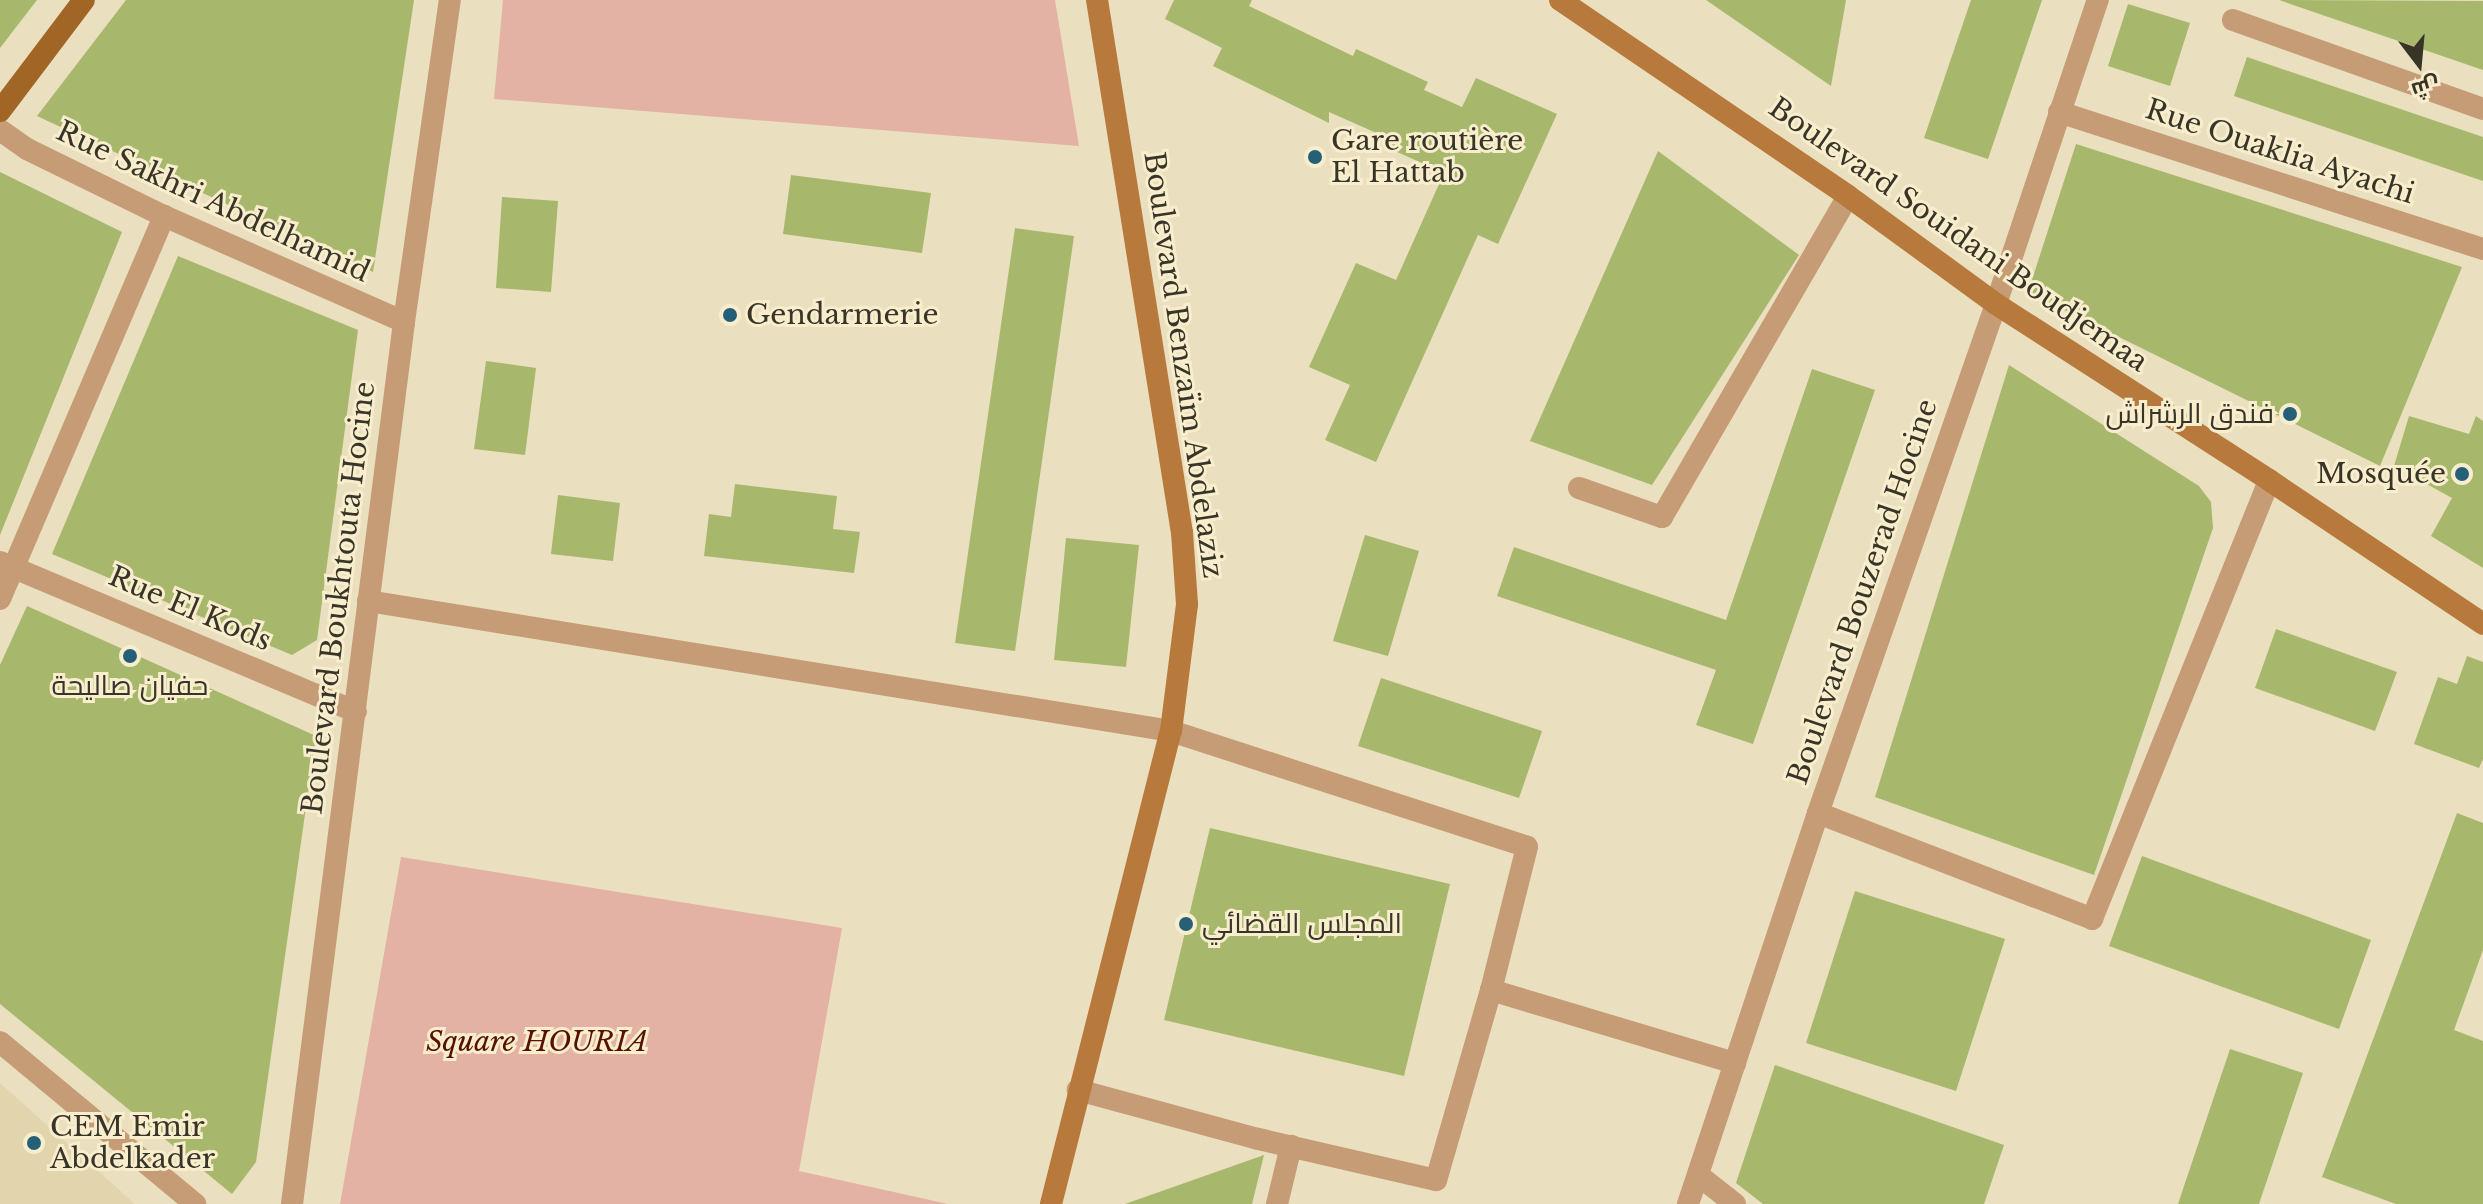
<!DOCTYPE html>
<meta charset="utf-8">
<style>
body{margin:0}
#map{position:relative;width:2483px;height:1204px;overflow:hidden;background:#eadfbf;font-family:"Libre Baskerville",Cairo,serif}
div>[style]{position:absolute}
.built>*{inset:0;background:#e2d5ad}
.green>*{inset:0;background:#e3b2a4}
.building>*{inset:0;background:#a7b86d}
.service>*{height:22px;margin:-11px;padding:0 11px;transform-origin:11px;border-radius:11px;background:#c69c76}
.minor>*{height:22px;margin:-11px;padding:0 11px;transform-origin:11px;border-radius:11px;background:#c69c76}
.tertiary>*{height:22px;margin:-11px;padding:0 11px;transform-origin:11px;border-radius:11px;background:#c69c76}
.secondary>*{height:22px;margin:-11px;padding:0 11px;transform-origin:11px;border-radius:11px;background:#b77a3c}
.primary>*{height:22px;margin:-11px;padding:0 11px;transform-origin:11px;border-radius:11px;background:#a16525}
.dots>*{width:22px;height:22px;translate:-50% -50%;box-sizing:border-box;border:4px solid #f8edcc;border-radius:50%}
span{translate:-50% -50%;white-space:nowrap;text-align:center;line-height:1.15;-webkit-text-stroke:6px #f8edcc;paint-order:stroke}
.poi-label{font-size:28px;color:#383427}
.left{translate:0 -50%;text-align:left}
.right{translate:-100% -50%;text-align:right}
.street-label{font-size:28px;color:#383427}
.park-label{font-size:28px;color:#561100;font-style:italic}
.north{position:absolute;left:2379px;top:24px;width:80px;height:80px;-webkit-text-stroke:6px #f8edcc;paint-order:stroke;rotate:164deg;font-size:22px;font-weight:700;line-height:32px;text-align:center;color:#383427}
.north::after{content:'';display:block;margin:auto;width:28px;height:36px;background:#383427;clip-path:polygon(50% 0,100% 100%,50% 72%,0 100%)}
</style>
<div id="map">
<div class="built">
<i style="clip-path:polygon(0 1083px,135px 1204px,0 1204px)"></i>
</div>
<div class="green">
<i style="clip-path:polygon(503px 0,1055px 0,1079px 146px,494px 99px)"></i>
<i style="clip-path:polygon(401px 857px,842px 928px,799px 1171px,948px 1204px,340px 1204px)"></i>
</div>
<div class="building">
<i style="clip-path:polygon(0 0,37px 0,0 48px)"></i>
<i style="clip-path:polygon(126px 0,414px 0,373px 272px,37px 116px)"></i>
<i style="clip-path:polygon(1174px 0,1252px 0,1249px 6px,1353px 56px,1356px 49px,1428px 82px,1424px 90px,1462px 107px,1476px 78px,1557px 114px,1498px 244px,1478px 235px,1376px 462px,1325px 440px,1350px 385px,1309px 367px,1356px 263px,1396px 280px,1444px 173px,1386px 147px,1390px 139px,1329px 112px,1329px 123px,1213px 66px,1222px 48px,1165px 19px)"></i>
<i style="clip-path:polygon(1706px 0,1846px 0,1831px 86px)"></i>
<i style="clip-path:polygon(1971px 0,2042px 0,1988px 159px,1924px 138px)"></i>
<i style="clip-path:polygon(2280px 0,2483px 1px,2483px 70px,2279px 0)"></i>
<i style="clip-path:polygon(2128px 4px,2190px 23px,2170px 86px,2108px 66px)"></i>
<i style="clip-path:polygon(2247px 57px,2483px 137px,2483px 181px,2234px 96px)"></i>
<i style="clip-path:polygon(2076px 144px,2462px 267px,2380px 466px,2028px 292px)"></i>
<i style="clip-path:polygon(1658px 151px,1799px 255px,1652px 485px,1530px 441px)"></i>
<i style="clip-path:polygon(0 172px,122px 232px,0 535px)"></i>
<i style="clip-path:polygon(791px 175px,931px 193px,922px 253px,783px 234px)"></i>
<i style="clip-path:polygon(502px 197px,558px 201px,551px 292px,496px 288px)"></i>
<i style="clip-path:polygon(1015px 228px,1074px 236px,1015px 651px,955px 643px)"></i>
<i style="clip-path:polygon(178px 256px,358px 330px,317px 640px,292px 655px,52px 554px)"></i>
<i style="clip-path:polygon(486px 361px,536px 368px,525px 455px,474px 449px)"></i>
<i style="clip-path:polygon(2009px 365px,2199px 486px,2211px 502px,2213px 528px,2094px 875px,1875px 797px)"></i>
<i style="clip-path:polygon(1812px 369px,1875px 390px,1753px 744px,1696px 725px,1716px 670px,1497px 596px,1514px 547px,1726px 620px)"></i>
<i style="clip-path:polygon(2409px 416px,2469px 434px,2476px 416px,2483px 421px,2483px 568px,2431px 536px,2452px 498px,2394px 466px)"></i>
<i style="clip-path:polygon(735px 484px,837px 496px,833px 529px,860px 532px,854px 573px,704px 556px,709px 514px,731px 517px)"></i>
<i style="clip-path:polygon(558px 495px,620px 503px,613px 561px,551px 554px)"></i>
<i style="clip-path:polygon(1365px 535px,1419px 551px,1388px 656px,1333px 641px)"></i>
<i style="clip-path:polygon(1066px 538px,1139px 545px,1126px 667px,1054px 660px)"></i>
<i style="clip-path:polygon(27px 606px,316px 736px,256px 1162px,232px 1194px,0 1004px,0 665px)"></i>
<i style="clip-path:polygon(2276px 629px,2397px 672px,2375px 731px,2255px 688px)"></i>
<i style="clip-path:polygon(2467px 656px,2483px 662px,2483px 759px,2479px 768px,2414px 744px,2438px 677px,2457px 684px)"></i>
<i style="clip-path:polygon(1381px 678px,1542px 731px,1519px 798px,1358px 746px)"></i>
<i style="clip-path:polygon(2457px 813px,2483px 823px,2483px 950px,2454px 1030px,2483px 1041px,2483px 1204px,2396px 1204px,2322px 1177px)"></i>
<i style="clip-path:polygon(1210px 828px,1450px 884px,1404px 1076px,1164px 1020px)"></i>
<i style="clip-path:polygon(2142px 856px,2371px 940px,2339px 1029px,2109px 946px)"></i>
<i style="clip-path:polygon(1855px 891px,2005px 939px,1956px 1091px,1806px 1043px)"></i>
<i style="clip-path:polygon(2230px 1049px,2303px 1073px,2259px 1204px,2178px 1204px)"></i>
<i style="clip-path:polygon(1775px 1065px,2004px 1145px,1984px 1204px,1763px 1204px,1736px 1183px)"></i>
<i style="clip-path:polygon(1264px 1155px,1252px 1204px,1125px 1204px)"></i>
</div>
<div class="service">
<i style="left:2233px;top:20px;width:265px;rotate:19.6deg"></i>
<i style="left:1579px;top:488px;width:88px;rotate:19.3deg"></i>
<i style="left:1662px;top:517px;width:371px;rotate:-59.9deg"></i>
<i style="left:1818px;top:813px;width:294px;rotate:21.1deg"></i>
<i style="left:2092px;top:919px;width:473px;rotate:-68deg"></i>
</div>
<div class="minor">
<i style="left:2059px;top:112px;width:446px;rotate:17.9deg"></i>
<i style="left:0;top:130px;width:33px;rotate:35deg"></i>
<i style="left:27px;top:149px;width:153px;rotate:26.1deg"></i>
<i style="left:164px;top:216px;width:262px;rotate:23.8deg"></i>
<i style="left:0;top:562px;width:386px;rotate:22.8deg"></i>
<i style="left:0;top:599px;width:417px;rotate:-66.8deg"></i>
<i style="left:368px;top:601px;width:813px;rotate:9.2deg"></i>
<i style="left:1171px;top:731px;width:374px;rotate:18deg"></i>
<i style="left:1527px;top:847px;width:147px;rotate:104.1deg"></i>
<i style="left:1491px;top:990px;width:198px;rotate:106.1deg"></i>
<i style="left:1436px;top:1180px;width:183px;rotate:-167deg"></i>
<i style="left:1258px;top:1139px;width:187px;rotate:-164.8deg"></i>
<i style="left:1491px;top:990px;width:255px;rotate:16.7deg"></i>
<i style="left:0;top:1042px;width:254px;rotate:39.7deg"></i>
<i style="left:1698px;top:1175px;width:47px;rotate:38.1deg"></i>
<i style="left:292px;top:1204px;width:889px;rotate:-82.76deg"></i>
<i style="left:404px;top:322px;width:325px;rotate:-81.9deg"></i>
<i style="left:1277px;top:1204px;width:60px;rotate:-76.4deg"></i>
</div>
<div class="tertiary">
<i style="left:1688px;top:1204px;width:412px;rotate:-71.6deg"></i>
<i style="left:1818px;top:813px;width:539px;rotate:-70.72deg"></i>
<i style="left:1996px;top:304px;width:321px;rotate:-71.5deg"></i>
</div>
<div class="secondary">
<i style="left:1560px;top:0;width:348px;rotate:34.2deg"></i>
<i style="left:1848px;top:196px;width:183px;rotate:36.1deg"></i>
<i style="left:1996px;top:304px;width:325px;rotate:32.8deg"></i>
<i style="left:2269px;top:480px;width:258px;rotate:33.9deg"></i>
<i style="left:1051px;top:1204px;width:488px;rotate:-75.8deg"></i>
<i style="left:1171px;top:731px;width:128px;rotate:-82.8deg"></i>
<i style="left:1187px;top:604px;width:71px;rotate:-94deg"></i>
<i style="left:1182px;top:533px;width:540px;rotate:-99.06deg"></i>
</div>
<div class="primary">
<i style="left:0;top:111px;width:139px;rotate:-52.9deg"></i>
</div>
<div class="dots">
<i style="left:1315px;top:157px;background:#265f78"></i>
<i style="left:730px;top:315px;background:#265f78"></i>
<i style="left:2290px;top:414px;background:#265f78"></i>
<i style="left:2462px;top:474px;background:#265f78"></i>
<i style="left:130px;top:656px;background:#265f78"></i>
<i style="left:1186px;top:924px;background:#265f78"></i>
<i style="left:34px;top:1143px;background:#265f78"></i>
</div>
<div class="poi-label">
<span class="left" style="left:1331px;top:157px">Gare routière<br>El Hattab</span>
<span class="left" style="left:746px;top:315px">Gendarmerie</span>
<span class="right" style="left:2274px;top:414px">فندق الرشراش</span>
<span class="right" style="left:2446px;top:474px">Mosquée</span>
<span style="left:130px;top:686px">حفيان صاليحة</span>
<span class="left" style="left:1202px;top:924px">المجلس القضائي</span>
<span class="left" style="left:50px;top:1143px">CEM Emir<br>Abdelkader</span>
</div>
<div class="street-label">
<span style="left:2280px;top:152px;rotate:18deg">Rue Ouaklia Ayachi</span>
<span style="left:213px;top:202px;rotate:25deg">Rue Sakhri Abdelhamid</span>
<span style="left:1958px;top:235px;rotate:35deg">Boulevard Souidani Boudjemaa</span>
<span style="left:1183px;top:365px;rotate:82deg">Boulevard Benzaïm Abdelaziz</span>
<span style="left:1863px;top:592px;rotate:-71deg">Boulevard Bouzerad Hocine</span>
<span style="left:339px;top:598px;rotate:-83deg">Boulevard Boukhtouta Hocine</span>
<span style="left:190px;top:609px;rotate:23deg">Rue El Kods</span>
</div>
<div class="park-label">
<span style="left:537px;top:1042px">Square HOURIA</span>
</div>
<div class="north">ش</div>
</div>
